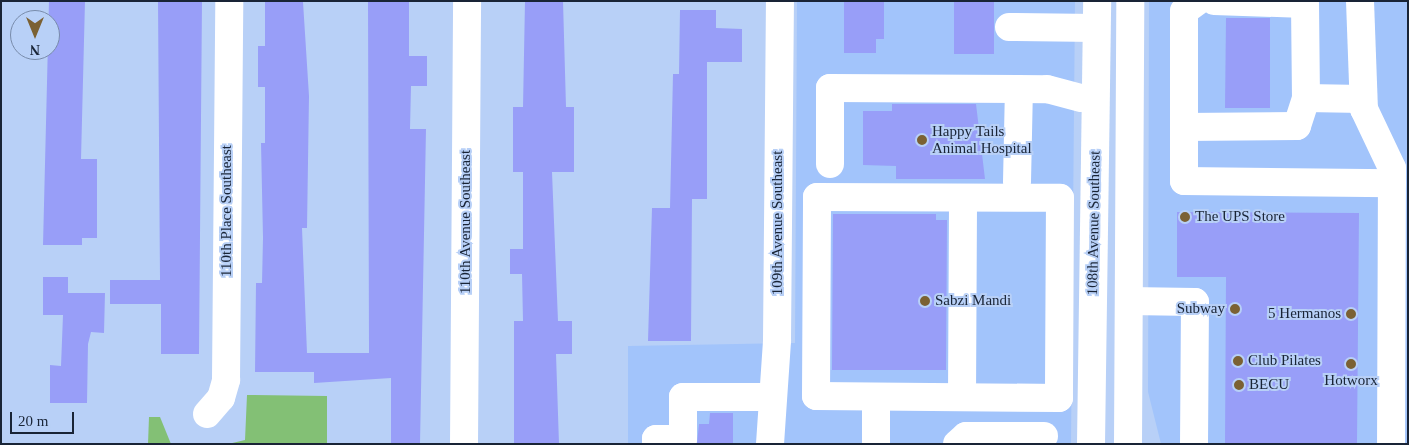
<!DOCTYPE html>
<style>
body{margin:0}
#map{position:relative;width:1409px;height:445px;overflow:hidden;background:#b8d0f7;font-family:"Times New Roman",serif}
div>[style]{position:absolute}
.built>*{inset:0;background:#a2c4fb}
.green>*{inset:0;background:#83c075}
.building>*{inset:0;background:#989ef8}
.minor>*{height:28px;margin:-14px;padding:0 14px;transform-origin:14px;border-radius:14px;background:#fff}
.major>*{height:28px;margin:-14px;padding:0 14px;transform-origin:14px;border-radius:14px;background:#fff}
.dots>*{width:14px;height:14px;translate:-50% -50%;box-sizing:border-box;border:2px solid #b8d0f7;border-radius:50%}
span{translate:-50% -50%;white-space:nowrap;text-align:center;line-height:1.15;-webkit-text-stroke:4px #b8d0f7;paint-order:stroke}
.poi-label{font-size:15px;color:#192436}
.left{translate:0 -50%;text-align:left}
.right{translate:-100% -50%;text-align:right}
.street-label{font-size:15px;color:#192436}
.frame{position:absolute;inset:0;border:2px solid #192436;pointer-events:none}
.north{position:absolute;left:10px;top:10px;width:50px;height:50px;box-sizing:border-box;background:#b8d0f7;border:1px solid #788baa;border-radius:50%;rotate:180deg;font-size:14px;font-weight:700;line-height:20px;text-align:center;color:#192436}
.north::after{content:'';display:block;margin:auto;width:18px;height:22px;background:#7b6133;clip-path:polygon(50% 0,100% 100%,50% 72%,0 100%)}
.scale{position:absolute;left:10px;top:412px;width:64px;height:22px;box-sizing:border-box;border:2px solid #192436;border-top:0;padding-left:6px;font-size:15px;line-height:18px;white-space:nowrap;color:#192436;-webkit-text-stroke:4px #b8d0f7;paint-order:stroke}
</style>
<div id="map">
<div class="built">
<i style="clip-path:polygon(797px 1px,1075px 1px,1071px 444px,628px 444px,628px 346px,795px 343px)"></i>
<i style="clip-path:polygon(1149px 1px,1408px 1px,1408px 444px,1161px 444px,1148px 392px)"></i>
</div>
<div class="green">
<i style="clip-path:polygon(247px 395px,327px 396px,327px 444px,228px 444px,245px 440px)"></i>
<i style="clip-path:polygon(149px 417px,160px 417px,171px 444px,148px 444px)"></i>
</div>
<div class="building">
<i style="clip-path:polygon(49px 1px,85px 1px,81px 159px,97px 159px,97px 238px,82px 238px,82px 245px,43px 245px)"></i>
<i style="clip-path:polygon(158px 1px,202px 1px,199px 354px,161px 354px,161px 304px,110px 304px,110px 280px,160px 280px)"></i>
<i style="clip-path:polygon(368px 1px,409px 1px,409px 56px,427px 56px,427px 86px,411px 86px,410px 129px,426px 129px,420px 444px,391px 444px,391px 378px,314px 383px,314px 372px,255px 372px,256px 283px,262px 283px,263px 238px,261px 143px,265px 143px,265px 87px,258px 87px,258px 46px,265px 46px,265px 2px,303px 2px,309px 96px,307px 228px,302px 228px,307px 353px,369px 353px)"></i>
<i style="clip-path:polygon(525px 1px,563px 1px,566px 107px,574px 107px,574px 172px,552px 172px,558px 321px,572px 321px,572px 354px,556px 354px,559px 444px,514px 444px,514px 321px,523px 321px,522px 274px,510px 274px,510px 249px,523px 249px,523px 172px,513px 172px,513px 107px,523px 107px)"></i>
<i style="clip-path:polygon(844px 1px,884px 1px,884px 39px,876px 39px,876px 53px,844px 53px)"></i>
<i style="clip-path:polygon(954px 1px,994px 1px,994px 54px,954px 54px)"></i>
<i style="clip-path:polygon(680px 10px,716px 10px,716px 28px,742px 29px,742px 62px,707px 62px,707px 199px,692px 199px,691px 341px,648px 341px,652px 208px,670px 208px,673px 74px,679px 74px)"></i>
<i style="clip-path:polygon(1226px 18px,1270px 18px,1270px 108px,1225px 108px)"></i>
<i style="clip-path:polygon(892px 104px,976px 104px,985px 179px,896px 179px,896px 166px,863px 165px,863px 111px,892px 111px)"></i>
<i style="clip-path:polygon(1177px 212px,1359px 213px,1357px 444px,1225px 444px,1226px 277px,1177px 277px)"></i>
<i style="clip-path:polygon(833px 214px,936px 214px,936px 220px,947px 220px,946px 370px,832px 370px)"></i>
<i style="clip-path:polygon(43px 277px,68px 277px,68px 293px,105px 293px,104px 333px,91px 332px,88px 344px,87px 403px,50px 403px,50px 365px,61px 366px,63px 315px,43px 315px)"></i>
<i style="clip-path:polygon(710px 413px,733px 413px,733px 444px,697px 444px,699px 424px,709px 424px)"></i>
</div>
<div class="minor">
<i style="left:1198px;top:1px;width:17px;rotate:144deg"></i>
<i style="left:1184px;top:11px;width:170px;rotate:90deg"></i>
<i style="left:1184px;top:181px;width:208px;rotate:0.6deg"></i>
<i style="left:1214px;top:1px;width:91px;rotate:1.9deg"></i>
<i style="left:1305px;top:4px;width:94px;rotate:89.4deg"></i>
<i style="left:1306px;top:98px;width:57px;rotate:1deg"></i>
<i style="left:1360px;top:1px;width:108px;rotate:87.9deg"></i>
<i style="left:1364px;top:109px;width:65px;rotate:64.6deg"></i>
<i style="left:1392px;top:168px;width:276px;rotate:90.2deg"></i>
<i style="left:1009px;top:27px;width:87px;rotate:0.7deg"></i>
<i style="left:1184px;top:127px;width:113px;rotate:-0.5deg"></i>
<i style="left:1297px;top:126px;width:29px;rotate:-72deg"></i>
<i style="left:830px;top:164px;width:76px;rotate:-90deg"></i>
<i style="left:830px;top:88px;width:217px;rotate:0.3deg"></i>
<i style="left:1047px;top:89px;width:35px;rotate:15deg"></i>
<i style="left:1017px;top:182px;width:93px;rotate:-88.8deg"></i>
<i style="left:817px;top:197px;width:243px;rotate:0.2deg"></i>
<i style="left:1060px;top:198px;width:200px;rotate:90.3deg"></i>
<i style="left:1059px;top:398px;width:243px;rotate:-179.5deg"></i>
<i style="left:816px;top:396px;width:199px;rotate:-89.7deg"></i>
<i style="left:1129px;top:301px;width:66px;rotate:0.9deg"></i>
<i style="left:1195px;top:302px;width:142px;rotate:90.4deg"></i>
<i style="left:962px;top:397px;width:199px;rotate:-89.7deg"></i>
<i style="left:207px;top:414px;width:21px;rotate:-49deg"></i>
<i style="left:221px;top:398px;width:19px;rotate:-74deg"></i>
<i style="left:226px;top:380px;width:379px;rotate:-89.5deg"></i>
<i style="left:464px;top:444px;width:443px;rotate:-89.6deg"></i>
<i style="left:656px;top:444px;width:5px;rotate:-90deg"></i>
<i style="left:656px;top:439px;width:27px"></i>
<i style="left:683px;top:439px;width:42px;rotate:-90deg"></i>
<i style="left:683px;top:397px;width:90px"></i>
<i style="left:770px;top:444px;width:104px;rotate:-86.1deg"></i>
<i style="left:777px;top:340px;width:339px;rotate:-89.5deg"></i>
<i style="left:876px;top:444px;width:47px;rotate:-90deg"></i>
<i style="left:957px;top:444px;width:12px;rotate:-42deg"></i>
<i style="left:966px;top:436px;width:78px"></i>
</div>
<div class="major">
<i style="left:1091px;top:444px;width:443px;rotate:-89.2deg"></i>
<i style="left:1128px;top:444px;width:443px;rotate:-89.7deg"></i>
</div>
<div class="dots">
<i style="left:922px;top:140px;background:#7b6133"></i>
<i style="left:1185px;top:217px;background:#7b6133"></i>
<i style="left:925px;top:301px;background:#7b6133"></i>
<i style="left:1235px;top:309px;background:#7b6133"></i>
<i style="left:1351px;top:314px;background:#7b6133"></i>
<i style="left:1238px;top:361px;background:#7b6133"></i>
<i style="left:1351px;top:364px;background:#7b6133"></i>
<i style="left:1239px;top:385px;background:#7b6133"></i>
</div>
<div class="poi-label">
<span class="left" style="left:932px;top:140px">Happy Tails<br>Animal Hospital</span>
<span class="left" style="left:1195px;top:217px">The UPS Store</span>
<span class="left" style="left:935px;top:301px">Sabzi Mandi</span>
<span class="right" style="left:1225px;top:309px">Subway</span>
<span class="right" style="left:1341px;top:314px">5 Hermanos</span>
<span class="left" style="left:1248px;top:361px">Club Pilates</span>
<span style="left:1351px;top:381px">Hotworx</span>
<span class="left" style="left:1249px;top:385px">BECU</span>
</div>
<div class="street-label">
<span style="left:227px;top:211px;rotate:-90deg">110th Place Southeast</span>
<span style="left:466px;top:222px;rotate:-90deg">110th Avenue Southeast</span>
<span style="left:778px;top:223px;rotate:-90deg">109th Avenue Southeast</span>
<span style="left:1094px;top:223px;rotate:-89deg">108th Avenue Southeast</span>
</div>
<div class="frame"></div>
<div class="north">N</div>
<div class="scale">20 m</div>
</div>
